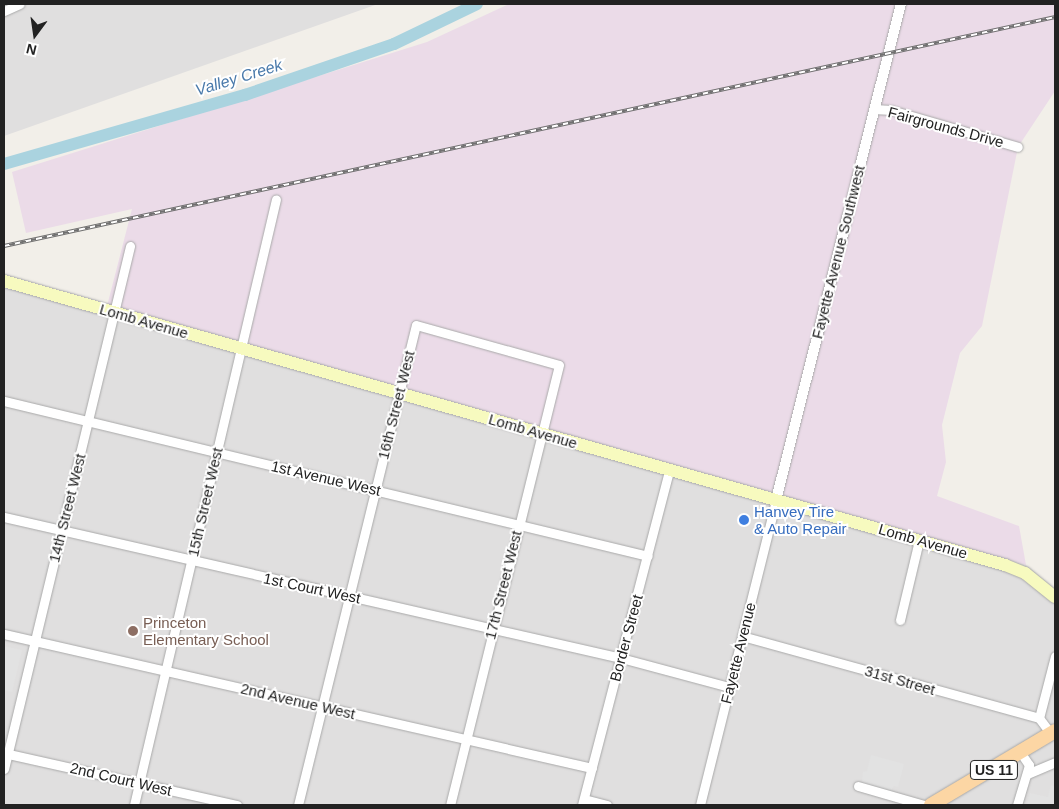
<!DOCTYPE html>
<style>
body{margin:0}
#map{position:relative;width:1059px;height:809px;overflow:hidden;background:#f2efe9;font-family:Arial,sans-serif}
div>[style]{position:absolute}
.residential>*{inset:0;background:#e0dfdf}
.industrial>*{inset:0;background:#ebdbe8}
.parking>*{inset:0;background:#e2e2e2}
.river>*{height:12px;margin:-6px;padding:0 6px;transform-origin:6px;border-radius:6px;background:#aad3df}
.roads{filter:drop-shadow(0 0 1px #a9a9a9) drop-shadow(0 0 1px #a9a9a9)}
.minor>*{height:9px;margin:-4.5px;padding:0 4.5px;transform-origin:4.5px;border-radius:4.5px;background:#fff}
.tertiary>*{height:10px;margin:-5px;padding:0 5px;transform-origin:5px;border-radius:5px;background:#fff}
.secondary>*{height:12px;margin:-6px;padding:0 6px;transform-origin:6px;border-radius:6px;background:#f7fabf}
.primary>*{height:14px;margin:-7px;padding:0 7px;transform-origin:7px;border-radius:7px;background:#fcd6a4}
.rail>*{height:4px;margin-top:-2px;transform-origin:0;background:repeating-linear-gradient(90deg,#fff 0 5.5px,#707070 0 11px);box-sizing:border-box;border-block:1px solid #707070}
.dots>*{width:14px;height:14px;translate:-50% -50%;box-sizing:border-box;border:2px solid #fff;border-radius:50%}
span{translate:-50% -50%;white-space:nowrap;text-align:center;line-height:1.15;-webkit-text-stroke:4px #fff;paint-order:stroke}
.shield-label span{padding:1px 4px;background:#fff;border:1px solid;border-radius:4px;-webkit-text-stroke-width:0}
.shield-label{font-size:14px;color:#222;font-weight:700}
.street-label{font-size:15px;color:#222}
.shop-label{font-size:15px;color:#366cbe}
.left{translate:0 -50%;text-align:left}
.education-label{font-size:15px;color:#785e54}
.water-label{font-size:16px;color:#4a7aab;font-style:italic}
.frame{position:absolute;inset:0;border:5px solid #222;pointer-events:none}
.north{position:absolute;left:10px;top:10px;width:50px;height:50px;-webkit-text-stroke:4px #fff;paint-order:stroke;rotate:194deg;font-size:14px;font-weight:700;line-height:20px;text-align:center;color:#222}
.north::after{content:'';display:block;margin:auto;width:18px;height:22px;background:#222;clip-path:polygon(50% 0,100% 100%,50% 72%,0 100%)}
</style>
<div id="map">
<div class="residential">
<i style="clip-path:polygon(4px 4px,378px 4px,4px 136px)"></i>
<i style="clip-path:polygon(4px 277px,1026px 565px,1055px 589px,1055px 805px,4px 805px)"></i>
</div>
<div class="industrial">
<i style="clip-path:polygon(509px 4px,1055px 4px,1055px 91px,1018px 147px,982px 326px,960px 353px,942px 425px,946px 462px,937px 496px,1019px 526px,1026px 565px,107px 306px,132px 209px,26px 233px,12px 172px,427px 42px)"></i>
</div>
<div class="parking">
<i style="clip-path:polygon(4px 646px,22px 650px,12px 692px,4px 690px)"></i>
<i style="clip-path:polygon(871px 755px,904px 764px,898px 787px,893px 786px,891px 791px,862px 783px,863px 772px,867px 771px)"></i>
<i style="clip-path:polygon(1051px 785px,1055px 787px,1055px 805px,1027px 805px,1030px 793px,1048px 797px)"></i>
</div>
<div class="river">
<i style="left:4px;top:164px;width:251px;rotate:-16deg"></i>
<i style="left:245px;top:95px;width:157px;rotate:-18.9deg"></i>
<i style="left:394px;top:44px;width:92px;rotate:-25.7deg"></i>
</div>
<div class="roads">
<div class="minor">
<i style="left:4px;top:11px;width:17px;rotate:-24deg"></i>
<i style="left:874px;top:109px;width:17px;rotate:3deg"></i>
<i style="left:891px;top:110px;width:132px;rotate:16.2deg"></i>
<i style="left:4px;top:401px;width:662px;rotate:13.53deg"></i>
<i style="left:4px;top:517px;width:633px;rotate:12.87deg"></i>
<i style="left:621px;top:658px;width:112px;rotate:15deg"></i>
<i style="left:900px;top:620px;width:82px;rotate:-76.6deg"></i>
<i style="left:4px;top:634px;width:603px;rotate:12.84deg"></i>
<i style="left:742px;top:636px;width:308px;rotate:15.4deg"></i>
<i style="left:1039px;top:718px;width:20px;rotate:53deg"></i>
<i style="left:1039px;top:718px;width:64px;rotate:-75.5deg"></i>
<i style="left:4px;top:753px;width:239px;rotate:12.6deg"></i>
<i style="left:4px;top:769px;width:538px;rotate:-76.45deg"></i>
<i style="left:1027px;top:774px;width:30px;rotate:-23deg"></i>
<i style="left:858px;top:786px;width:69px;rotate:16.1deg"></i>
<i style="left:584px;top:799px;width:24px;rotate:15deg"></i>
<i style="left:134px;top:805px;width:622px;rotate:-76.81deg"></i>
<i style="left:298px;top:805px;width:494px;rotate:-76.2deg"></i>
<i style="left:416px;top:325px;width:148px;rotate:15.6deg"></i>
<i style="left:559px;top:365px;width:453px;rotate:103.9deg"></i>
<i style="left:582px;top:805px;width:346px;rotate:-75.4deg"></i>
<i style="left:700px;top:805px;width:314px;rotate:-76deg"></i>
<i style="left:1017px;top:805px;width:42px;rotate:-73.3deg"></i>
<i style="left:1029px;top:765px;width:14px;rotate:-124deg"></i>
</div>
<div class="tertiary">
<i style="left:776px;top:500px;width:512px;rotate:-75.86deg"></i>
</div>
<div class="secondary">
<i style="left:4px;top:281px;width:1041px;rotate:15.84deg"></i>
<i style="left:1005px;top:565px;width:22px;rotate:22deg"></i>
<i style="left:1025px;top:573px;width:38px;rotate:39deg"></i>
</div>
<div class="primary">
<i style="left:931px;top:805px;width:144px;rotate:-30.8deg"></i>
</div>
</div>
<div class="rail">
<i style="left:4px;top:246px;width:1076px;rotate:-12.29deg"></i>
</div>
<div class="dots">
<i style="left:744px;top:520px;background:#3f7fe0"></i>
<i style="left:133px;top:631px;background:#8d6e63"></i>
</div>
<div class="shield-label">
<span style="left:994px;top:770px">US 11</span>
</div>
<div class="street-label">
<span style="left:946px;top:127px;rotate:15deg">Fairgrounds Drive</span>
<span style="left:838px;top:252px;rotate:-76deg">Fayette Avenue Southwest</span>
<span style="left:144px;top:321px;rotate:16deg">Lomb Avenue</span>
<span style="left:396px;top:405px;rotate:-76deg">16th Street West</span>
<span style="left:533px;top:431px;rotate:16deg">Lomb Avenue</span>
<span style="left:326px;top:478px;rotate:13deg">1st Avenue West</span>
<span style="left:205px;top:502px;rotate:-77deg">15th Street West</span>
<span style="left:67px;top:508px;rotate:-76deg">14th Street West</span>
<span style="left:923px;top:541px;rotate:16deg">Lomb Avenue</span>
<span style="left:503px;top:585px;rotate:-76deg">17th Street West</span>
<span style="left:312px;top:588px;rotate:12deg">1st Court West</span>
<span style="left:626px;top:638px;rotate:-75deg">Border Street</span>
<span style="left:738px;top:653px;rotate:-76deg">Fayette Avenue</span>
<span style="left:900px;top:680px;rotate:16deg">31st Street</span>
<span style="left:298px;top:701px;rotate:13deg">2nd Avenue West</span>
<span style="left:121px;top:779px;rotate:13deg">2nd Court West</span>
</div>
<div class="shop-label">
<span class="left" style="left:754px;top:520px">Hanvey Tire<br>&amp; Auto Repair</span>
</div>
<div class="education-label">
<span class="left" style="left:143px;top:631px">Princeton<br>Elementary School</span>
</div>
<div class="water-label">
<span style="left:239px;top:78px;rotate:-17deg">Valley Creek</span>
</div>
<div class="frame"></div>
<div class="north">N</div>
</div>
